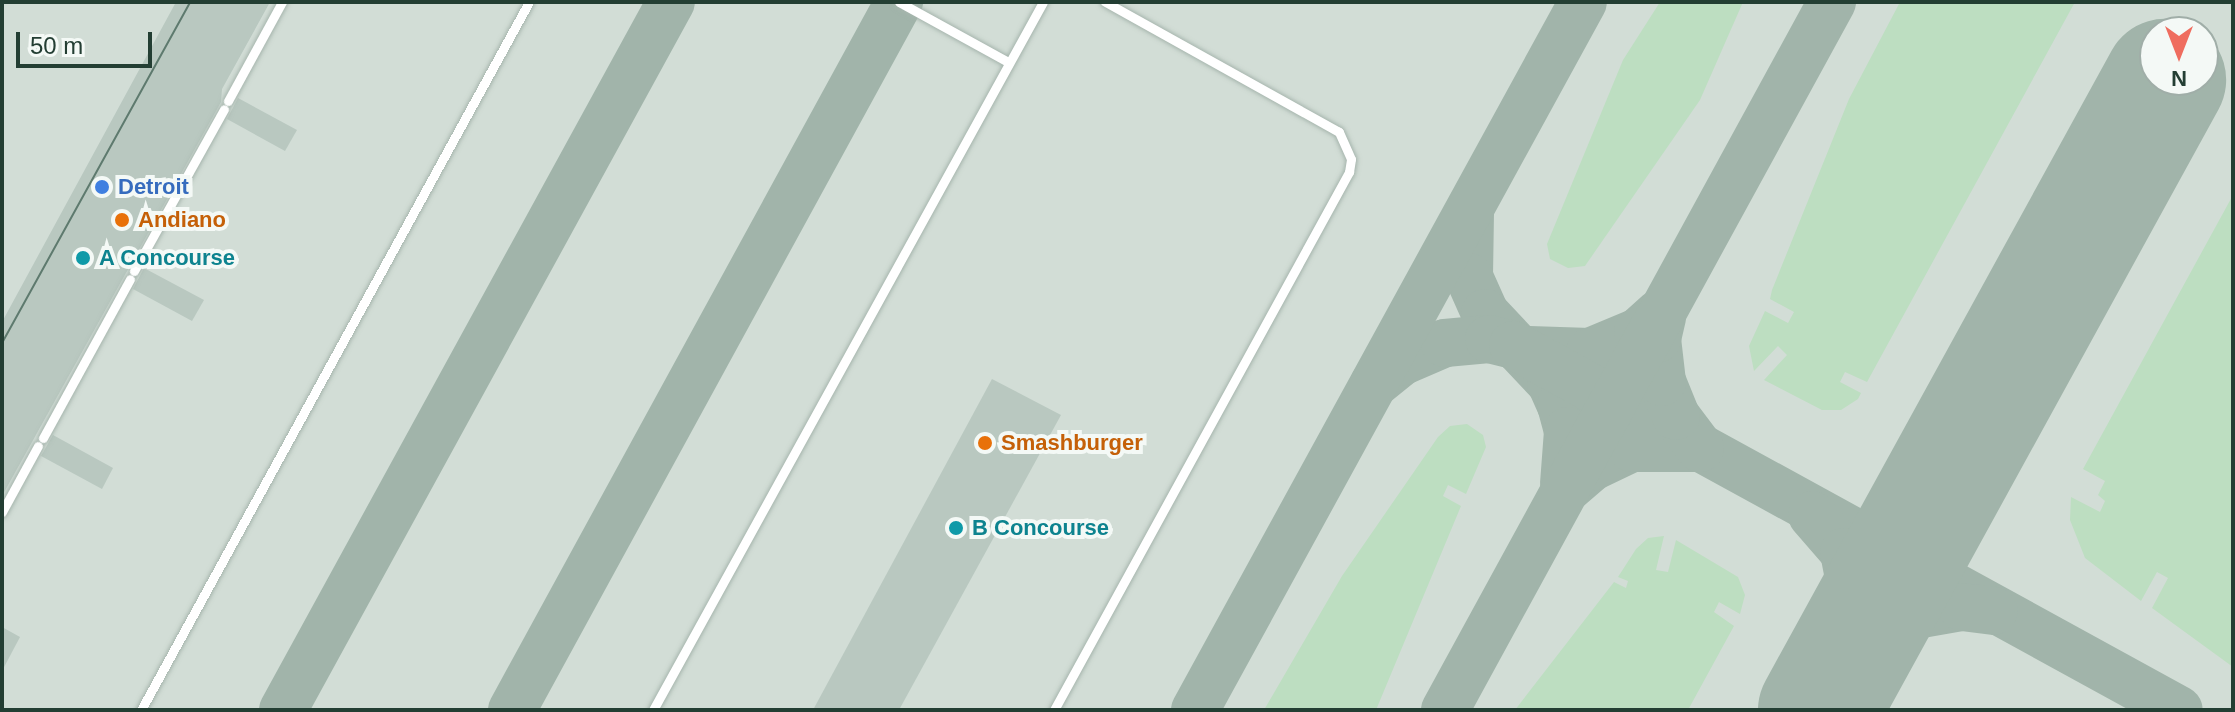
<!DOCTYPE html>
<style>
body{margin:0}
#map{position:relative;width:2235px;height:712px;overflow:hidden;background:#e4ede7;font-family:Helvetica,sans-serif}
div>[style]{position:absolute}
.built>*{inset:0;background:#d2ddd6}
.green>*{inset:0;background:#bddec1}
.taxiway>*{height:48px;margin:-24px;padding:0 24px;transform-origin:24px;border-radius:24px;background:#a1b4aa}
.runway>*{height:122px;margin:-61px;padding:0 61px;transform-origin:61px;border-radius:61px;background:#a1b4aa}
.building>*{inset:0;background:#b9c8c0}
.roads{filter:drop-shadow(0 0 2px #a6b5ad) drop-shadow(0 0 2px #a6b5ad)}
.service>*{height:9px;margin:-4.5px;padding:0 4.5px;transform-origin:4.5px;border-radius:4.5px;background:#fff}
.tram>*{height:2px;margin:-1px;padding:0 1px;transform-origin:1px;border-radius:1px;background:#5e7a6e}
.dots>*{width:22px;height:22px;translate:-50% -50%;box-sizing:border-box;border:4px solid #f4f9f6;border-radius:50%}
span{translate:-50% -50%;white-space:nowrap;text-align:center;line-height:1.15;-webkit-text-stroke:8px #f4f9f6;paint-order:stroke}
.shop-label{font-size:22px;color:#366cbe;font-weight:700}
.left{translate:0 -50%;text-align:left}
.food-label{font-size:22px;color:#c56008;font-weight:700}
.culture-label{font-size:22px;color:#0d838f;font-weight:700}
.frame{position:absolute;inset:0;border:4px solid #233e33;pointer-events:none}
.north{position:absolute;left:2139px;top:16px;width:80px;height:80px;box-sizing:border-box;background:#f4f9f6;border:2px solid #a0aea8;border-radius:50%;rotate:180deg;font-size:22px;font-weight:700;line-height:32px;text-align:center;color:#233e33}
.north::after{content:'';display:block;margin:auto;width:28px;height:36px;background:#ef6d5f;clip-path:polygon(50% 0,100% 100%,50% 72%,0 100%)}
.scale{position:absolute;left:16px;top:32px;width:136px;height:36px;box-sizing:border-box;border:4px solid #233e33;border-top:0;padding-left:10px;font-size:24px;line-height:28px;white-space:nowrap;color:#233e33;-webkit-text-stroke:6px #f4f9f6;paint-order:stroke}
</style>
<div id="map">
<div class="built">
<i style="clip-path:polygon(evenodd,2px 2px,2233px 2px,2233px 710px,2px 710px,2px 2px,2155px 32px,2203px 32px,2203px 80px,2155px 80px,2155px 32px)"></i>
</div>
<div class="green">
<i style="clip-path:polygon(1660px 2px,1743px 2px,1700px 100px,1585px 266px,1568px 268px,1550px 259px,1547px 244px,1623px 60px)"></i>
<i style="clip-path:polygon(1900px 2px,2075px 2px,1867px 382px,1845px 372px,1840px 382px,1861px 393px,1858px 399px,1841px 410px,1822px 410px,1764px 380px,1787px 355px,1778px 346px,1754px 371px,1749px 346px,1765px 311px,1788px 323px,1794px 312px,1770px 299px,1772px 290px,1849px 99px)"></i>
<i style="clip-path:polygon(2233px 195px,2233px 667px,2152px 608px,2168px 578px,2157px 572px,2141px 601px,2085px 558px,2070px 520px,2071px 497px,2100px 512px,2105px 501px,2098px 495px,2105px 481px,2083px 469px)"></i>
<i style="clip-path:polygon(1467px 424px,1483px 435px,1486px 447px,1466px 494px,1448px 485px,1443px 496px,1461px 506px,1376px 710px,1264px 710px,1342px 576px,1438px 437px,1450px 426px)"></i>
<i style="clip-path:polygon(1664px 536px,1656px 570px,1668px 572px,1676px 540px,1738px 577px,1745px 595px,1740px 614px,1719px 602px,1714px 612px,1734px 626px,1688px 710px,1515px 710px,1614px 582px,1626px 588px,1628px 581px,1618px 577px,1636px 549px,1648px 538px)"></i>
</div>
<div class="taxiway">
<i style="left:1470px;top:212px;width:65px;rotate:90.9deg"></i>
<i style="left:1469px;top:277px;width:39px;rotate:66deg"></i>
<i style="left:1485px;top:313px;width:96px;rotate:46.7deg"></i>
<i style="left:1551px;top:383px;width:24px;rotate:66deg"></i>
<i style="left:1561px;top:405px;width:27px;rotate:75deg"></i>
<i style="left:1568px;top:431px;width:53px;rotate:94.3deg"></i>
<i style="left:1529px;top:350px;width:61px;rotate:1.9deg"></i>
<i style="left:1590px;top:352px;width:52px;rotate:-22.6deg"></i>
<i style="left:1638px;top:332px;width:28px;rotate:-42deg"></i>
<i style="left:1374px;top:384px;width:35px;rotate:-39deg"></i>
<i style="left:1401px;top:362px;width:48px;rotate:-23.4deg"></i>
<i style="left:1445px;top:343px;width:44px;rotate:-5.2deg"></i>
<i style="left:1489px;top:339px;width:25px;rotate:14deg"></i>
<i style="left:1513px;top:345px;width:759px;rotate:28.72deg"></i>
<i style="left:1569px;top:487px;width:30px;rotate:-41deg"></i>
<i style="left:1592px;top:467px;width:44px;rotate:-25.4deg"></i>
<i style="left:1632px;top:448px;width:68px"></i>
<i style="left:1700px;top:448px;width:40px;rotate:-127deg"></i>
<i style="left:1676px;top:416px;width:37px;rotate:-112deg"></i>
<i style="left:1662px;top:382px;width:43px;rotate:-96.6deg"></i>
<i style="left:1657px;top:339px;width:23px;rotate:-77deg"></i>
<i style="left:1812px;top:515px;width:49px;rotate:49.1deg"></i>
<i style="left:1844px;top:552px;width:58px;rotate:79.1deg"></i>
<i style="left:1855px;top:609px;width:84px;rotate:106.7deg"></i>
<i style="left:1839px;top:676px;width:62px;rotate:-45.7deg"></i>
<i style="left:1882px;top:632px;width:43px;rotate:-24.8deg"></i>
<i style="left:1921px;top:614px;width:42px;rotate:-9.7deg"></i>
<i style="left:1962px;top:607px;width:32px;rotate:7deg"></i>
<i style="left:283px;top:710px;width:807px;rotate:-61.28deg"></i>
<i style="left:512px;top:710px;width:807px;rotate:-61.34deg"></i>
<i style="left:1195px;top:710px;width:807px;rotate:-61.28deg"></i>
<i style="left:1445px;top:710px;width:807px;rotate:-61.34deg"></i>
</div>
<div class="runway">
<i style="left:1819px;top:710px;width:719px;rotate:-61.22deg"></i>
</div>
<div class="building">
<i style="clip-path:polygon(176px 2px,270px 2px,222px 89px,221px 102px,2px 496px,2px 322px)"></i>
<i style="clip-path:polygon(238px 98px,297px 130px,285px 151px,227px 119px)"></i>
<i style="clip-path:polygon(144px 268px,204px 300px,192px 321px,133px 289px)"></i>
<i style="clip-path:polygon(992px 379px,1061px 415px,899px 710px,813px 710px)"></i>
<i style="clip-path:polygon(53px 435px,113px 468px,102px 489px,41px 456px)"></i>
<i style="clip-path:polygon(2px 627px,20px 637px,2px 671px)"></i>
</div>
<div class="roads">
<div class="service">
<i style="left:899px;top:2px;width:124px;rotate:28.8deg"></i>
<i style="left:228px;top:101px;width:113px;rotate:-61.4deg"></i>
<i style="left:134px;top:271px;width:185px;rotate:-60.9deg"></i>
<i style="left:43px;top:438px;width:181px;rotate:-61.3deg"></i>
<i style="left:2px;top:512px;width:75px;rotate:-61.4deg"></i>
<i style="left:141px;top:710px;width:807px;rotate:-61.28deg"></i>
<i style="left:653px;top:710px;width:808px;rotate:-61.15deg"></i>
<i style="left:1054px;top:710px;width:614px;rotate:-61.26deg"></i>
<i style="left:1349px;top:172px;width:13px;rotate:-81deg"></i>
<i style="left:1351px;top:159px;width:30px;rotate:-114deg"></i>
<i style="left:1339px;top:132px;width:268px;rotate:-150.9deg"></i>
</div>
</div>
<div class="tram">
<i style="left:2px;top:343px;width:389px;rotate:-61.1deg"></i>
</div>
<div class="dots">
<i style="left:102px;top:187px;background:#3f7fe0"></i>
<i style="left:122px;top:220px;background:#e8710a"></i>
<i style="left:83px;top:258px;background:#0f9aa8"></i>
<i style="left:985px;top:443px;background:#e8710a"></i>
<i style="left:956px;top:528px;background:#0f9aa8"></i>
</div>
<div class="shop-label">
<span class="left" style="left:118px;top:187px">Detroit</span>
</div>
<div class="food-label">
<span class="left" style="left:138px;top:220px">Andiano</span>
<span class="left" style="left:1001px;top:443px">Smashburger</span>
</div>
<div class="culture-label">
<span class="left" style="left:99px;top:258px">A Concourse</span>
<span class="left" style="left:972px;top:528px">B Concourse</span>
</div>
<div class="frame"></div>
<div class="north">N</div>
<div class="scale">50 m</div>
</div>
